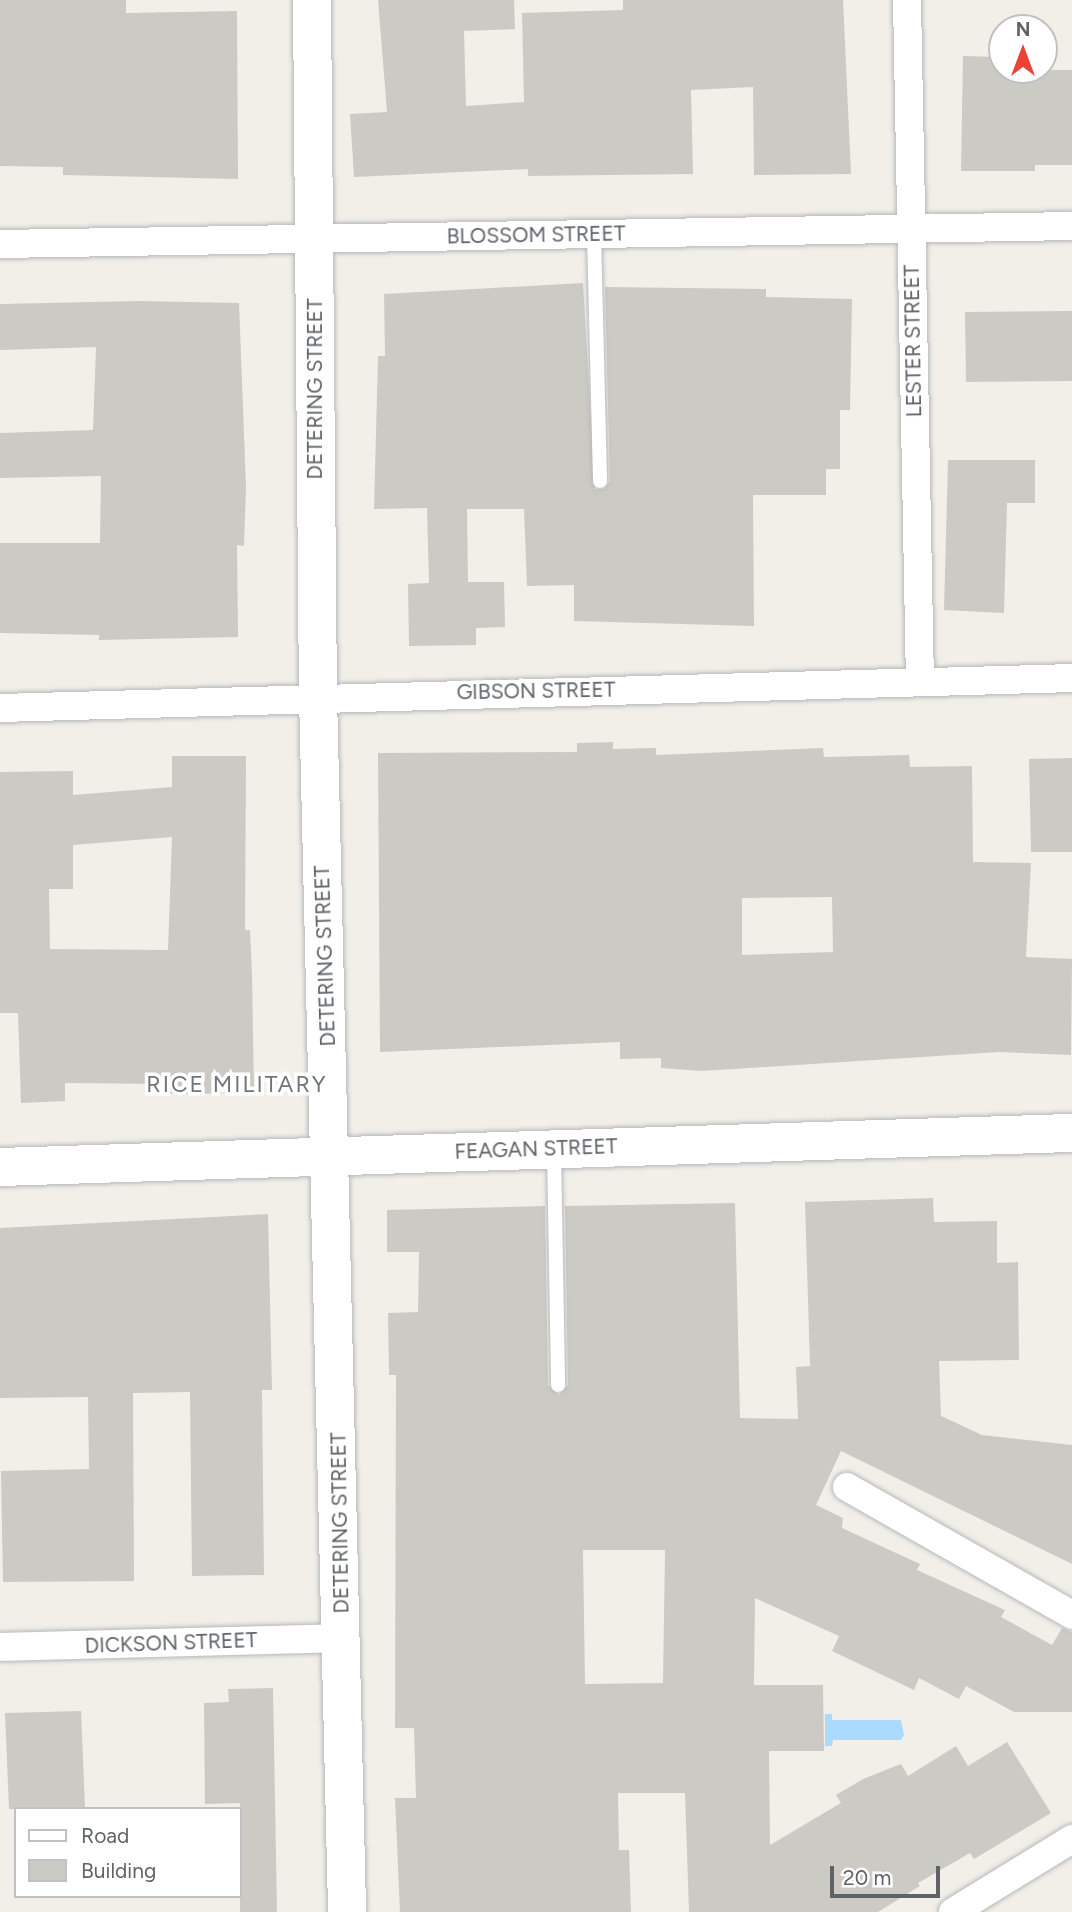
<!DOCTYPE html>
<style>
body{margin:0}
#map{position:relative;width:1072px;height:1912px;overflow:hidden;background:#f1efe8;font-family:Figtree,sans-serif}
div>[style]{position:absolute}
.water>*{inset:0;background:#aadaff}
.building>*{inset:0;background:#cccac5}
.roads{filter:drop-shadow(0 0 2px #b5b8bc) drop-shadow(0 0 2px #b5b8bc)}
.lane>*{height:14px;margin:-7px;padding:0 7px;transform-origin:7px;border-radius:7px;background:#fff}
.street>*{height:28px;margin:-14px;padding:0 14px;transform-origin:14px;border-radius:14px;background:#fff}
.secondary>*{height:38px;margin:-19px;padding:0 19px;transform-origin:19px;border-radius:19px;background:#fff}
span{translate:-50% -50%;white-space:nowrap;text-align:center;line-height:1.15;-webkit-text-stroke:7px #fff;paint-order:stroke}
.street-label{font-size:21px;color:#5f6368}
.neighbourhood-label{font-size:23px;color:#70757a;letter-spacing:2px}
.legend{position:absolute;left:14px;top:1807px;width:228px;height:91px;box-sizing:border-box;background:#fff;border:2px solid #bfc1c3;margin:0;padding:9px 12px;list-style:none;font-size:21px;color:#5f6368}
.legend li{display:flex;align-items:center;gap:14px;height:35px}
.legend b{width:35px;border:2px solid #bfc1c3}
.north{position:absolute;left:988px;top:14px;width:70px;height:70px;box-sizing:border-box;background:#fff;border:2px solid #bfc1c3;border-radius:50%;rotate:0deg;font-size:19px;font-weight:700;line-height:28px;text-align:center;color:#5f6368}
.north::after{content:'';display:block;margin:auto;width:24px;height:32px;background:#ea4335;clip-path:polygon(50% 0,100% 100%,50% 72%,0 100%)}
.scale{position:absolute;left:830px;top:1866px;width:110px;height:32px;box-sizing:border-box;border:4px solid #5f6368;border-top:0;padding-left:9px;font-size:21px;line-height:24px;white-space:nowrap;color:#5f6368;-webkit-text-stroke:5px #fff;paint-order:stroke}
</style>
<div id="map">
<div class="water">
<i style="clip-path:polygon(825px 1714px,832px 1714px,832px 1720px,901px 1720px,904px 1735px,901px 1740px,833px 1740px,832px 1746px,825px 1746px)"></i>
</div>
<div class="building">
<i style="clip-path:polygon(0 0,126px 0,126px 13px,237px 11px,238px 179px,63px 175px,63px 167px,0 166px)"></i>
<i style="clip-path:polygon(378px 0,514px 0,515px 29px,464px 31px,466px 106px,524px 102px,522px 13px,623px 10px,623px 0,843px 0,851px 174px,754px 175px,753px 87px,691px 90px,693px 174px,528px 176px,528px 169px,354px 177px,350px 114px,387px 112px)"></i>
<i style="clip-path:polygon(963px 56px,1002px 57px,1002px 70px,1072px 70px,1072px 165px,1035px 165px,1035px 171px,961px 171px)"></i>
<i style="clip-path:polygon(583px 283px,595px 489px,604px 489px,610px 481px,605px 287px,766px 289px,766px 297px,852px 299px,850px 410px,840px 410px,840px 469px,826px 469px,826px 495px,753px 495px,754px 626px,574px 621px,574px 585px,527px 586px,524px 509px,467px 509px,468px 582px,504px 582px,505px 627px,476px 628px,476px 645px,409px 646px,408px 584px,429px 583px,427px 508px,374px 509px,378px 356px,385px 356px,384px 294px)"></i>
<i style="clip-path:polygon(140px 301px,239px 303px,246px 487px,244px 546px,237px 545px,238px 637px,99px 640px,99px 635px,0 633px,0 543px,100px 543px,101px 476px,0 478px,0 433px,93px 430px,96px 347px,0 350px,0 304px)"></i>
<i style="clip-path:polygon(1072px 311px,1072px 381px,966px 382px,965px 312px)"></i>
<i style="clip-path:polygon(948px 460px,1035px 460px,1035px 503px,1007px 503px,1004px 613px,944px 610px)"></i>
<i style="clip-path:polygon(evenodd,613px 742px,613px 749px,656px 748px,656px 755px,823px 748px,824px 757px,909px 755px,910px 767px,972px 766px,973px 862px,1031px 863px,1026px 957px,1072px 959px,1071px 1055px,999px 1052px,702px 1071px,661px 1068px,661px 1058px,620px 1059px,620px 1042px,380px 1052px,378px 753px,577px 752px,577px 743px,613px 742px,832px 897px,833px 952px,742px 955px,742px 898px,832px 897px)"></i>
<i style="clip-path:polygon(evenodd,172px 756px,246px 756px,245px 930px,250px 930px,252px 974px,254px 1093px,169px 1094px,168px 1084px,65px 1083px,65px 1101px,21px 1103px,18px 1013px,0 1013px,0 772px,73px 771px,73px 795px,172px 787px,172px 756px,172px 837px,168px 950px,50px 949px,49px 889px,73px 889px,73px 845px,172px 837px)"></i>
<i style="clip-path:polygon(1072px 758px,1072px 852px,1031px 852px,1029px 759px)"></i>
<i style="clip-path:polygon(evenodd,933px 1198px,934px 1222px,997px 1221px,997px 1263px,1018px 1262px,1019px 1360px,939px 1361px,941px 1416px,982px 1435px,1072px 1445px,1072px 1564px,841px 1451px,816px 1505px,843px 1518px,842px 1528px,920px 1564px,917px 1570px,1005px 1610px,1001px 1617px,1052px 1645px,1062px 1628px,1072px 1632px,1072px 1712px,1014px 1712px,966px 1686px,959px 1699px,919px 1678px,914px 1690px,832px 1651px,839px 1636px,755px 1598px,754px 1685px,823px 1685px,824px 1751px,769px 1751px,770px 1845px,841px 1803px,836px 1795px,863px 1779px,901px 1764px,908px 1776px,956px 1746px,968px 1766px,1007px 1742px,1051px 1813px,974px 1859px,970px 1853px,918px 1883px,920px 1886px,878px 1912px,689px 1912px,685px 1793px,618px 1793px,619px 1850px,629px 1850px,631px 1912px,400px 1912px,395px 1798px,416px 1798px,414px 1728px,395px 1728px,396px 1375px,389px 1375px,388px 1313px,418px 1312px,419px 1252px,387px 1252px,387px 1210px,545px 1206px,548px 1385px,559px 1395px,568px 1385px,565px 1206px,735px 1203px,740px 1418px,798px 1419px,796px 1367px,810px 1366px,805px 1202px,933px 1198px,583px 1550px,665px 1550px,663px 1683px,585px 1684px,583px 1550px)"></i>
<i style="clip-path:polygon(268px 1214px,272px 1390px,262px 1390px,264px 1575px,192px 1576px,190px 1392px,133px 1393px,134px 1581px,3px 1582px,1px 1471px,89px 1469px,88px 1397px,0 1398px,0 1228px)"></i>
<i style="clip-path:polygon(273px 1688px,277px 1912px,240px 1912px,240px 1803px,205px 1804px,204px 1703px,229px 1702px,228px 1689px)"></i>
<i style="clip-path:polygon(81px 1711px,85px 1809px,9px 1809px,5px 1713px)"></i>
</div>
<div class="roads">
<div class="lane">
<i style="left:594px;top:234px;width:247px;rotate:88.6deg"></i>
<i style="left:554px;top:1150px;width:235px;rotate:89deg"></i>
</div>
<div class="street">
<i style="left:907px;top:0;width:681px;rotate:88.91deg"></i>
<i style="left:0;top:244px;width:1072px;rotate:-0.96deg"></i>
<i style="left:0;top:708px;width:1072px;rotate:-1.6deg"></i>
<i style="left:847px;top:1487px;width:259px;rotate:29.6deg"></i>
<i style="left:0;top:1647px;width:343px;rotate:-1.5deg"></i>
<i style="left:953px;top:1912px;width:140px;rotate:-31.5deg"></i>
</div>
<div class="secondary">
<i style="left:312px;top:0;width:696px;rotate:89.51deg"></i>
<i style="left:318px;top:696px;width:1216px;rotate:88.63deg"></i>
<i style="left:0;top:1167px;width:1073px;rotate:-1.82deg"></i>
</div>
</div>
<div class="street-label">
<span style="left:536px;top:235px;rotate:-1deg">BLOSSOM STREET</span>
<span style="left:913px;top:341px;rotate:-91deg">LESTER STREET</span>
<span style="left:315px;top:389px;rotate:-90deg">DETERING STREET</span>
<span style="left:536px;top:691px;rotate:-1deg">GIBSON STREET</span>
<span style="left:325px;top:956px;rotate:-92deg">DETERING STREET</span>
<span style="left:536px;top:1149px;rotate:-2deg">FEAGAN STREET</span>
<span style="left:340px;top:1523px;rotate:-91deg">DETERING STREET</span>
<span style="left:171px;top:1643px;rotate:-2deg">DICKSON STREET</span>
</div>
<div class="neighbourhood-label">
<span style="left:237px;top:1084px">RICE MILITARY</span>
</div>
<ul class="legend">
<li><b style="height:9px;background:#fff"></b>Road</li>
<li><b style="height:19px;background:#cccac5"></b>Building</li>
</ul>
<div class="north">N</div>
<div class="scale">20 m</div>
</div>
